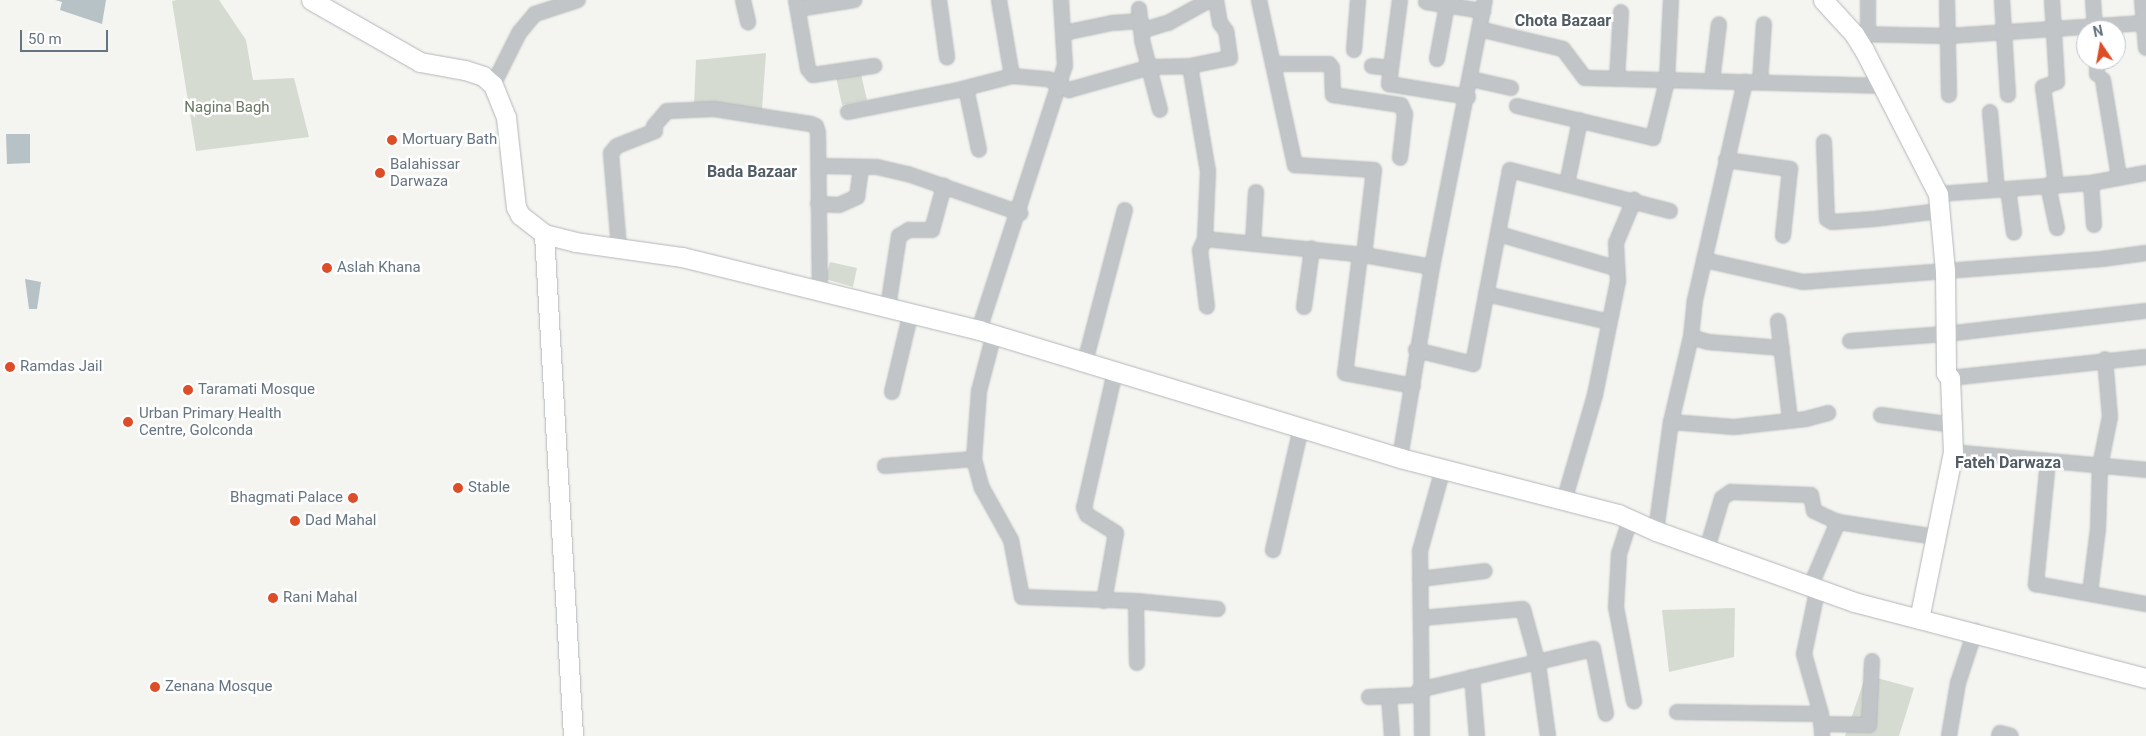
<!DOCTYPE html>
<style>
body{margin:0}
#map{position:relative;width:2146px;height:736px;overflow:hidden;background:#f4f4f0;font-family:Roboto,sans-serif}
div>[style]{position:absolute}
.green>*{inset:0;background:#d5dbd1}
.water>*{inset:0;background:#b6c2c6}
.roads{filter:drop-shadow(0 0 1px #b2b7ba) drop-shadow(0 0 1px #b2b7ba)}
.street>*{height:14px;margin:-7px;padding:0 7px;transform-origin:7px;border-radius:7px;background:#c2c5c8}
.secondary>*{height:19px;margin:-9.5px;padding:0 9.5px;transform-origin:9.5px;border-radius:9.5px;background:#fff}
.dots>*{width:14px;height:14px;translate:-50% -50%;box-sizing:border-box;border:2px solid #fff;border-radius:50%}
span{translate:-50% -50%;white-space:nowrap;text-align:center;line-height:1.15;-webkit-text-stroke:5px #fff;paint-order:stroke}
.park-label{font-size:15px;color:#677762}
.poi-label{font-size:15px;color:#647480}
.left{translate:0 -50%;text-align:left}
.right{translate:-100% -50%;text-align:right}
.neighbourhood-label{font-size:16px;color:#515d65;font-weight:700}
.north{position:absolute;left:2076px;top:20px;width:50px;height:50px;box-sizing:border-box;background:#fff;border:1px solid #c1c7cc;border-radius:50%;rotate:348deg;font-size:14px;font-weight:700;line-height:20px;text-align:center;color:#647480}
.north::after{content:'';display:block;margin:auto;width:18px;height:22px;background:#dc4d28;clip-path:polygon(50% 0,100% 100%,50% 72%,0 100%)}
.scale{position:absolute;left:20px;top:30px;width:88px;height:22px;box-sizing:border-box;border:2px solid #647480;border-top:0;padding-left:6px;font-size:15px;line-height:18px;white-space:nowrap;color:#647480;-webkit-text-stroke:4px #fff;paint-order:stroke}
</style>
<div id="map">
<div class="green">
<i style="clip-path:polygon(177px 0,219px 0,246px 40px,253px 80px,294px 78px,309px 137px,196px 151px,172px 1px)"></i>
<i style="clip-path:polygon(766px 53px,762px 109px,694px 105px,696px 60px)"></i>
<i style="clip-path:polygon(861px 74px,867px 100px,842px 105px,836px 77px)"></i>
<i style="clip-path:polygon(830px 262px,857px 268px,853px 287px,825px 279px)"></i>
<i style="clip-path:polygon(1735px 608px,1734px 657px,1669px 672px,1662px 610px)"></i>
<i style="clip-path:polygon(1866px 675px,1914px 688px,1899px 736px,1845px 736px)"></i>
</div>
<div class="water">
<i style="clip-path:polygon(55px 0,106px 0,102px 24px,60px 10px,62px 2px)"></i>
<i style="clip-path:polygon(6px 134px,30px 134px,30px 163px,7px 164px)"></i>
<i style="clip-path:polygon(25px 279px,41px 282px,37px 309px,29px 309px)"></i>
</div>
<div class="roads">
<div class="street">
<i style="left:743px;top:0;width:23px;rotate:77deg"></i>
<i style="left:796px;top:0;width:70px;rotate:80.1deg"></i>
<i style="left:808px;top:69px;width:8px;rotate:50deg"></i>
<i style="left:813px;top:75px;width:62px;rotate:-8.4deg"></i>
<i style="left:939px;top:0;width:58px;rotate:82deg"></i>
<i style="left:999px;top:0;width:77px;rotate:80.3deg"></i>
<i style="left:1259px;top:0;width:169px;rotate:77.7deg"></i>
<i style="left:1295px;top:165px;width:79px;rotate:3.6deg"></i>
<i style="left:1374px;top:170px;width:86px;rotate:96.7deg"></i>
<i style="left:1400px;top:0;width:85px;rotate:97.5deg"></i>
<i style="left:1389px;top:84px;width:80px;rotate:9.3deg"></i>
<i style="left:1868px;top:0;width:34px;rotate:90deg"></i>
<i style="left:1947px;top:0;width:95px;rotate:88.8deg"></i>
<i style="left:2002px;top:0;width:95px;rotate:86.4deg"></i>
<i style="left:2052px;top:0;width:82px;rotate:86.5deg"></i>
<i style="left:2057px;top:82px;width:15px;rotate:160deg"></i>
<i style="left:2043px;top:87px;width:98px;rotate:82.4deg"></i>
<i style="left:2093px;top:0;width:30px;rotate:86deg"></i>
<i style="left:2142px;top:0;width:48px;rotate:85.2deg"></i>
<i style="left:1426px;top:2px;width:58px;rotate:9deg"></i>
<i style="left:798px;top:9px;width:57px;rotate:-9.1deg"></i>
<i style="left:1139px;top:9px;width:31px;rotate:84deg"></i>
<i style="left:1142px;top:40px;width:72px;rotate:75.6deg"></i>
<i style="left:1479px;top:29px;width:86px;rotate:13.4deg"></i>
<i style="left:1563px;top:49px;width:36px;rotate:53deg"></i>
<i style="left:1585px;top:78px;width:296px;rotate:1.5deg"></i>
<i style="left:1141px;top:31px;width:28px;rotate:-17deg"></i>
<i style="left:1168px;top:23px;width:48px;rotate:-28.7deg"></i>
<i style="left:1064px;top:33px;width:49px;rotate:-11.8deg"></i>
<i style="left:1112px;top:23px;width:29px;rotate:-4deg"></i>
<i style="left:1854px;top:34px;width:94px;rotate:1.2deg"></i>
<i style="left:1948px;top:36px;width:196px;rotate:-3.8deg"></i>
<i style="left:1354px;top:50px;width:50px;rotate:-85.4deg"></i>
<i style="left:1437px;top:59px;width:55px;rotate:-79.5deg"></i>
<i style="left:2097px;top:60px;width:14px;rotate:90deg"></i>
<i style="left:1273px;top:64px;width:56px"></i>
<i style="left:1329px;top:64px;width:5px;rotate:53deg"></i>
<i style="left:1332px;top:68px;width:27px;rotate:88deg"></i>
<i style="left:1333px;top:95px;width:69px;rotate:8.4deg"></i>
<i style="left:1401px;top:105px;width:10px;rotate:66deg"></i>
<i style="left:1405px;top:114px;width:44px;rotate:96.5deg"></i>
<i style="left:1190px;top:66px;width:41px;rotate:-11.3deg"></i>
<i style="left:1230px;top:58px;width:27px;rotate:-98deg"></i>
<i style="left:1226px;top:31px;width:10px;rotate:-127deg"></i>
<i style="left:1220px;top:23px;width:23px;rotate:-100deg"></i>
<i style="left:1372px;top:66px;width:19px;rotate:6deg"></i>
<i style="left:1471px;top:79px;width:41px;rotate:12.7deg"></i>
<i style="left:1617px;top:79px;width:67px;rotate:-86.6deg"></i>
<i style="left:2103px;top:80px;width:98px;rotate:80.6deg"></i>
<i style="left:1712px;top:81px;width:57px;rotate:-83deg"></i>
<i style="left:1760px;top:82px;width:58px;rotate:-86.1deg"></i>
<i style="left:493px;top:85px;width:58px;rotate:-63.4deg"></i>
<i style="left:519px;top:33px;width:25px;rotate:-50deg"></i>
<i style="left:535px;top:14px;width:45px;rotate:-18deg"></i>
<i style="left:966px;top:88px;width:63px;rotate:78.2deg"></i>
<i style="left:1517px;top:106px;width:140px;rotate:13.2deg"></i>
<i style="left:1653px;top:138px;width:59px;rotate:-76.2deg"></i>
<i style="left:1667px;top:81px;width:81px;rotate:-87.2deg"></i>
<i style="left:848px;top:112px;width:112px;rotate:-11.3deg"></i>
<i style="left:958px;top:90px;width:56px;rotate:-14.5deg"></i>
<i style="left:1012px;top:76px;width:36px;rotate:5deg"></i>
<i style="left:1048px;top:79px;width:24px;rotate:28deg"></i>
<i style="left:1069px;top:90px;width:85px;rotate:-15.7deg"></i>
<i style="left:1151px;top:67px;width:39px;rotate:-1deg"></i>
<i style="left:1190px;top:66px;width:107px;rotate:80.3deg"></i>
<i style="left:1208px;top:171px;width:68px;rotate:92.5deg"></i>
<i style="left:1205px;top:239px;width:12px;rotate:114deg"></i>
<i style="left:1200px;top:250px;width:57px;rotate:83deg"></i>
<i style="left:1990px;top:112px;width:78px;rotate:84.9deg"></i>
<i style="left:1824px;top:142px;width:77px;rotate:87.8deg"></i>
<i style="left:1827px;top:219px;width:6px;rotate:31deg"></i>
<i style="left:1832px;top:222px;width:42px;rotate:-4.1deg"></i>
<i style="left:1874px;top:219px;width:66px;rotate:-6.9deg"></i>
<i style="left:1726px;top:160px;width:65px;rotate:8deg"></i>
<i style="left:1790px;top:169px;width:67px;rotate:96deg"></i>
<i style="left:819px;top:166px;width:58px;rotate:1deg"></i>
<i style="left:877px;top:167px;width:32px;rotate:13deg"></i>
<i style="left:908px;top:174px;width:119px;rotate:19.2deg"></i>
<i style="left:2091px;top:183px;width:42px;rotate:85.9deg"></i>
<i style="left:1567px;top:184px;width:65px;rotate:-78.5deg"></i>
<i style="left:2048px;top:185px;width:44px;rotate:78.2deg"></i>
<i style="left:2008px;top:189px;width:44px;rotate:82.2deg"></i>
<i style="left:1938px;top:194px;width:153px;rotate:-4.1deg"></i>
<i style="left:2091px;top:183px;width:56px;rotate:-10.3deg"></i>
<i style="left:818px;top:204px;width:21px;rotate:3deg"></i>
<i style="left:839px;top:205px;width:20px;rotate:-24deg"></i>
<i style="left:857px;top:197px;width:30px;rotate:-82deg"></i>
<i style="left:1499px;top:234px;width:121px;rotate:16.3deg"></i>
<i style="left:1205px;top:239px;width:160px;rotate:5.7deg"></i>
<i style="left:1364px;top:255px;width:69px;rotate:10deg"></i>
<i style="left:1253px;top:244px;width:52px;rotate:-86.7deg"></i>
<i style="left:619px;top:247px;width:94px;rotate:-94.9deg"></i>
<i style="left:611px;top:153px;width:9px;rotate:-49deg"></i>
<i style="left:617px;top:146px;width:41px;rotate:-21.5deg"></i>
<i style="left:655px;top:131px;width:5px;rotate:-101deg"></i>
<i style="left:654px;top:126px;width:20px;rotate:-49deg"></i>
<i style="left:667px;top:111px;width:47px;rotate:-2.4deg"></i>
<i style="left:714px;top:109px;width:98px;rotate:8.8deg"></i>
<i style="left:811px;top:124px;width:5px;rotate:22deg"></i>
<i style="left:816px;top:126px;width:7px;rotate:74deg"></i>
<i style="left:818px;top:133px;width:157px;rotate:89.3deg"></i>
<i style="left:1360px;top:255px;width:119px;rotate:97.2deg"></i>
<i style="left:1345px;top:373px;width:69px;rotate:10.8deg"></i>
<i style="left:1704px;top:260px;width:101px;rotate:12.5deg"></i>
<i style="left:1803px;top:282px;width:300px;rotate:-4.4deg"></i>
<i style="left:2102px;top:259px;width:44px;rotate:-7.8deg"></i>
<i style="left:1486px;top:294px;width:126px;rotate:12.8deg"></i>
<i style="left:888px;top:307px;width:72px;rotate:-81.2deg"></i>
<i style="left:899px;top:236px;width:12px;rotate:-31deg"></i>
<i style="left:909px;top:230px;width:23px"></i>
<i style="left:932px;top:230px;width:46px;rotate:-74.7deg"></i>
<i style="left:1304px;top:307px;width:59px;rotate:-82.1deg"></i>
<i style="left:1778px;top:321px;width:99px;rotate:83deg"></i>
<i style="left:979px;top:330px;width:278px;rotate:-72deg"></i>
<i style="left:1065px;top:66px;width:66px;rotate:-93.5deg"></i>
<i style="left:994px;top:334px;width:59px;rotate:104.7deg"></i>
<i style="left:979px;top:391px;width:68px;rotate:94.2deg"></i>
<i style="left:974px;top:459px;width:30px;rotate:75deg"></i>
<i style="left:982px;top:488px;width:60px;rotate:60.9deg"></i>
<i style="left:1011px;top:540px;width:58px;rotate:79.1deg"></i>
<i style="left:1022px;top:597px;width:114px;rotate:2deg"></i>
<i style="left:1136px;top:601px;width:82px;rotate:5.6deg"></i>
<i style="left:1691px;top:337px;width:18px;rotate:16deg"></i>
<i style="left:1708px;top:342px;width:74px;rotate:4.6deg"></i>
<i style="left:1850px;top:341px;width:96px;rotate:-4.2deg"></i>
<i style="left:1946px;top:334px;width:201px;rotate:-6.6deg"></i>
<i style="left:1416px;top:350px;width:59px;rotate:13.8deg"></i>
<i style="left:1473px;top:364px;width:197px;rotate:-79.2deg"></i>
<i style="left:1510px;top:170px;width:165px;rotate:14.4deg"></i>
<i style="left:1085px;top:362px;width:157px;rotate:-75.3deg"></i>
<i style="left:1950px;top:378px;width:197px;rotate:-6.1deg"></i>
<i style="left:892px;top:392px;width:82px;rotate:-76.6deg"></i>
<i style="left:1881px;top:415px;width:73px;rotate:7.9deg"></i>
<i style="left:1671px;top:422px;width:63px;rotate:4.5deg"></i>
<i style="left:1734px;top:427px;width:72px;rotate:-6.3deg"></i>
<i style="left:1806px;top:419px;width:23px;rotate:-15deg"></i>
<i style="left:1953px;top:452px;width:194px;rotate:5.3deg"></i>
<i style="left:1400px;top:458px;width:194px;rotate:-80.5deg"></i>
<i style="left:1432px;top:267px;width:272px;rotate:-78.8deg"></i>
<i style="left:2048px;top:461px;width:124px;rotate:95.6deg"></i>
<i style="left:2036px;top:584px;width:112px;rotate:10.3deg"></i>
<i style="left:885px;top:466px;width:89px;rotate:-4.5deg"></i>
<i style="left:1564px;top:501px;width:110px;rotate:-73.7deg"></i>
<i style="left:1595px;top:395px;width:116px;rotate:-78.6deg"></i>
<i style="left:1618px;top:281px;width:38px;rotate:-93deg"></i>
<i style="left:1616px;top:243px;width:47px;rotate:-67.3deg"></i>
<i style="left:1630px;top:520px;width:36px;rotate:108deg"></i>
<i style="left:1619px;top:554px;width:53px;rotate:93.2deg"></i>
<i style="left:1616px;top:607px;width:96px;rotate:79.2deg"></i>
<i style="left:1656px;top:531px;width:110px;rotate:-82.2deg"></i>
<i style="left:1671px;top:422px;width:87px;rotate:-76.8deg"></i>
<i style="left:1691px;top:337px;width:37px;rotate:-84deg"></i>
<i style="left:1695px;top:300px;width:224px;rotate:-77.1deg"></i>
<i style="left:1707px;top:549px;width:53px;rotate:-73.6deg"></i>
<i style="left:1722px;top:498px;width:11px;rotate:-34deg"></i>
<i style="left:1731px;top:492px;width:80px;rotate:2.1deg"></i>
<i style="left:1811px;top:495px;width:16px;rotate:79deg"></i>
<i style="left:1814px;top:511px;width:26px;rotate:25deg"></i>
<i style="left:1838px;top:522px;width:99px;rotate:8.7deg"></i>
<i style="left:1273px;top:550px;width:125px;rotate:-77.1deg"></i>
<i style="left:1420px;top:579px;width:65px;rotate:-7deg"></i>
<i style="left:1811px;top:585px;width:69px;rotate:-66.8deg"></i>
<i style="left:1818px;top:587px;width:68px;rotate:101.8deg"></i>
<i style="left:1804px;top:654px;width:62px;rotate:74.2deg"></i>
<i style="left:1821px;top:714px;width:22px;rotate:87deg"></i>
<i style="left:2090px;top:593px;width:64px;rotate:-82.9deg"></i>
<i style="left:2098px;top:529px;width:63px;rotate:-88.2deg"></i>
<i style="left:2100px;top:466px;width:50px;rotate:-78.5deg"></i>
<i style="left:2110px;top:417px;width:58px;rotate:-94.9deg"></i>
<i style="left:1104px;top:601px;width:69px;rotate:-80deg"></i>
<i style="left:1116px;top:533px;width:34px;rotate:-148deg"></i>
<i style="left:1087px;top:515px;width:8px;rotate:-113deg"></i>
<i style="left:1084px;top:508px;width:140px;rotate:-77.2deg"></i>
<i style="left:1136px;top:601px;width:62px;rotate:89.1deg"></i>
<i style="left:1422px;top:618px;width:101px;rotate:-5.1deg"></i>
<i style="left:1523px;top:609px;width:57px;rotate:74.7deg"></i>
<i style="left:1538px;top:664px;width:73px;rotate:82.1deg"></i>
<i style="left:1472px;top:677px;width:59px;rotate:85.2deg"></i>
<i style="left:1419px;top:690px;width:179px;rotate:-13.3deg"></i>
<i style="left:1593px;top:649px;width:66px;rotate:78.7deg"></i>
<i style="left:1389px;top:696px;width:40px;rotate:85.7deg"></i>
<i style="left:1369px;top:697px;width:50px;rotate:-2.3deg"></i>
<i style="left:1677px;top:712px;width:144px;rotate:0.8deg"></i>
<i style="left:1821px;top:724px;width:48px;rotate:1.2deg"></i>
<i style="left:1869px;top:725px;width:64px;rotate:-87.3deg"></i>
<i style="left:1422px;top:736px;width:185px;rotate:-90.6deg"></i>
<i style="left:1420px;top:551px;width:85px;rotate:-74.3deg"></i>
<i style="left:1949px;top:736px;width:54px;rotate:-80.4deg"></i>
<i style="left:1958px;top:683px;width:55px;rotate:-71.9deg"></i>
<i style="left:1999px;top:736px;width:3px;rotate:-72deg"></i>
<i style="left:2000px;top:733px;width:11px;rotate:15deg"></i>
</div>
<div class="secondary">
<i style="left:311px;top:0;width:125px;rotate:29.6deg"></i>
<i style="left:420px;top:62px;width:46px;rotate:10.1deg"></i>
<i style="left:465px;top:70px;width:19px;rotate:18deg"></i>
<i style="left:483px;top:76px;width:13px;rotate:42deg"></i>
<i style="left:493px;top:85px;width:35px;rotate:68deg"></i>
<i style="left:506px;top:117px;width:91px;rotate:83.7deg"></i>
<i style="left:516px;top:207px;width:9px;rotate:63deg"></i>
<i style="left:520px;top:215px;width:31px;rotate:38deg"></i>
<i style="left:544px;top:234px;width:32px;rotate:14deg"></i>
<i style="left:575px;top:242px;width:108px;rotate:8deg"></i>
<i style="left:682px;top:257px;width:306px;rotate:13.8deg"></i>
<i style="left:979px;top:330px;width:440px;rotate:16.9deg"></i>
<i style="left:1400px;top:458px;width:225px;rotate:14.4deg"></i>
<i style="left:1618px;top:514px;width:42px;rotate:24.1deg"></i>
<i style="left:1656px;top:531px;width:210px;rotate:19.7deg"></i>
<i style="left:1854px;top:602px;width:302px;rotate:14.6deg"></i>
<i style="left:1823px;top:0;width:46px;rotate:47.6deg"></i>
<i style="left:1854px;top:34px;width:19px;rotate:58deg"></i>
<i style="left:1864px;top:50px;width:162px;rotate:62.8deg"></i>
<i style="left:1938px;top:194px;width:77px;rotate:84.8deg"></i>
<i style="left:1945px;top:271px;width:102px;rotate:89.4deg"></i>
<i style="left:1946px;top:373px;width:6px;rotate:51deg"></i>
<i style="left:1950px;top:378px;width:74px;rotate:87.7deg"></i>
<i style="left:1953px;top:452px;width:170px;rotate:101.5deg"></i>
<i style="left:544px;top:234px;width:503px;rotate:86.69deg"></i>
</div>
</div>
<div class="dots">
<i style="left:392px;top:140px;background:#dc4d28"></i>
<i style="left:380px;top:173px;background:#dc4d28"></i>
<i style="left:327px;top:268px;background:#dc4d28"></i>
<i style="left:10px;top:367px;background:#dc4d28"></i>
<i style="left:188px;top:390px;background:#dc4d28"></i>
<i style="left:128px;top:422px;background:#dc4d28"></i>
<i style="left:458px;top:488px;background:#dc4d28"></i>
<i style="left:353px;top:498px;background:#dc4d28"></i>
<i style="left:295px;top:521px;background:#dc4d28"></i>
<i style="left:273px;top:598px;background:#dc4d28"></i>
<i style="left:155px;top:687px;background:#dc4d28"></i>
</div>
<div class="park-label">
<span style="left:227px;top:108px">Nagina Bagh</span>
</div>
<div class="poi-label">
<span class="left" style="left:402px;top:140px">Mortuary Bath</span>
<span class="left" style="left:390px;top:173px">Balahissar<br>Darwaza</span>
<span class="left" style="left:337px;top:268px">Aslah Khana</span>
<span class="left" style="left:20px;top:367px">Ramdas Jail</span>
<span class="left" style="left:198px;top:390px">Taramati Mosque</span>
<span class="left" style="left:139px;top:422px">Urban Primary Health<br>Centre, Golconda</span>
<span class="left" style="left:468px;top:488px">Stable</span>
<span class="right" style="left:343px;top:498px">Bhagmati Palace</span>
<span class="left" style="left:305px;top:521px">Dad Mahal</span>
<span class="left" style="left:283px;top:598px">Rani Mahal</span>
<span class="left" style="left:165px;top:687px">Zenana Mosque</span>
</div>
<div class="neighbourhood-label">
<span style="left:1563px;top:21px">Chota Bazaar</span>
<span style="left:752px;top:172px">Bada Bazaar</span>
<span style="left:2008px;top:463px">Fateh Darwaza</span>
</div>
<div class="north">N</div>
<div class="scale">50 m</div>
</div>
